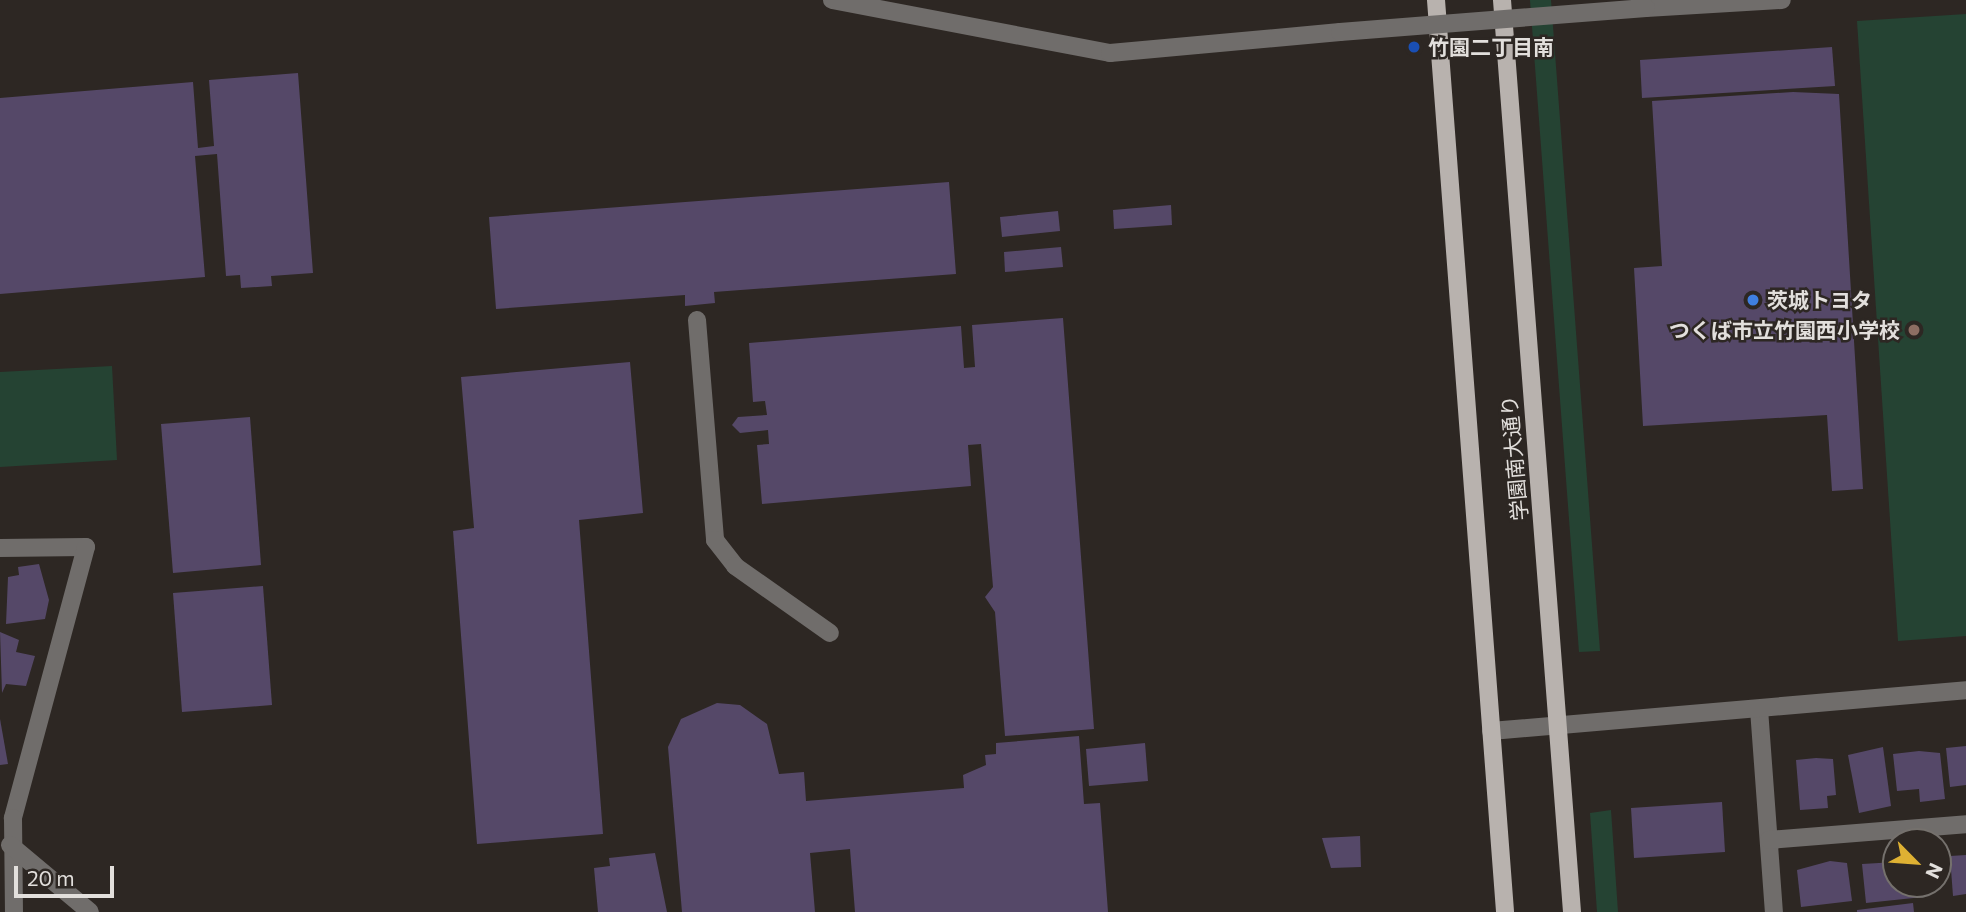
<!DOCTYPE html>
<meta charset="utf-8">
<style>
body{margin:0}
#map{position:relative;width:1966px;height:912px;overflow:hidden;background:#2d2723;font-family:Commissioner,"Noto Sans JP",sans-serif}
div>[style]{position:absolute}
.green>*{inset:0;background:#254333}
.building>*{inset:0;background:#554868}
.minor>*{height:18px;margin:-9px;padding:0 9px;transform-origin:9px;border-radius:9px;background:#706d6b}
.major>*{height:18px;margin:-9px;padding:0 9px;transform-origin:9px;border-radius:9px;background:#b8b2ae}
.minor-bridge>*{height:18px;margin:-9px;padding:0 9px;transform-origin:9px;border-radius:9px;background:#706d6b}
.dots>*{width:19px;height:19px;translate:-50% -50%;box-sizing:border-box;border:4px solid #2d2723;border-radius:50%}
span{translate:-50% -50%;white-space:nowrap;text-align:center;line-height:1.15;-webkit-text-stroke:5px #2d2723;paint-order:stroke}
.poi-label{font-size:21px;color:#e2dfdc;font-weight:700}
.left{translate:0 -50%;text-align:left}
.right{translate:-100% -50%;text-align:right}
.street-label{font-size:21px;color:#e2dfdc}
.north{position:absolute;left:1882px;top:828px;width:70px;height:70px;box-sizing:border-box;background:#2d2723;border:2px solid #75716d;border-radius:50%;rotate:115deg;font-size:19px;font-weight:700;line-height:28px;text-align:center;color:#e2dfdc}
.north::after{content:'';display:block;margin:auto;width:24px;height:32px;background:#deb133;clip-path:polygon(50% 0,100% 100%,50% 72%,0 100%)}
.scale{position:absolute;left:14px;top:866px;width:100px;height:32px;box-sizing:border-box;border:4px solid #e2dfdc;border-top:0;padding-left:9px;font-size:21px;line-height:24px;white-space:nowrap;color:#e2dfdc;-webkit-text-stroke:5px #2d2723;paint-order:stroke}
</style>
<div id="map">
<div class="green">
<i style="clip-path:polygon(1530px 0,1551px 0,1600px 651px,1579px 652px)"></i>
<i style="clip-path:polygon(1966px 14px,1966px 636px,1898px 641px,1857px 21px)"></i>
<i style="clip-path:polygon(112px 366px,117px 460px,0 467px,0 372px)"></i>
<i style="clip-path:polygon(1611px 810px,1618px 912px,1597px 912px,1590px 813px)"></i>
</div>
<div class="building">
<i style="clip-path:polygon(1832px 47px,1835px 86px,1642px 98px,1640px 60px)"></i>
<i style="clip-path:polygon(298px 73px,313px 273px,271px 276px,272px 286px,241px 288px,240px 275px,226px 276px,217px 154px,195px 156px,205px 277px,0 294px,0 98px,193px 82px,198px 148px,214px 146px,209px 80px)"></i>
<i style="clip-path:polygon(1793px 92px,1839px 94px,1863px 489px,1832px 491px,1827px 415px,1643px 426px,1634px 268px,1662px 266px,1652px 101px)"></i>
<i style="clip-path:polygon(949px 182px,956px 274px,714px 292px,715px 303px,685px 306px,685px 295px,496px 309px,489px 217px)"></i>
<i style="clip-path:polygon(1171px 205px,1172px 225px,1114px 229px,1113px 210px)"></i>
<i style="clip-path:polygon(1058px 211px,1060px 231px,1002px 237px,1000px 217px)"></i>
<i style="clip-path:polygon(1061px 247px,1063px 267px,1005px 272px,1004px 252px)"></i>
<i style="clip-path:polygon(1063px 318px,1094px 729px,1005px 736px,995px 612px,985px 597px,993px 587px,981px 444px,968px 445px,971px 486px,762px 504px,757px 445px,769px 444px,768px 430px,740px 433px,732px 425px,738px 417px,767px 415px,765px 401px,753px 402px,749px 343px,961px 326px,964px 368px,975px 367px,972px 325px)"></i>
<i style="clip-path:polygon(630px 362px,643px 513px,579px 520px,603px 834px,477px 844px,453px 531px,474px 528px,461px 377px)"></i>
<i style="clip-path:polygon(250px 417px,261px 565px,173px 573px,161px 424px)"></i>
<i style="clip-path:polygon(39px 564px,49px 600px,45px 619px,6px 624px,8px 577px,19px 575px,18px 567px)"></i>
<i style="clip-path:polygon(263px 586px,272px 705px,182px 712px,173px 593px)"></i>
<i style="clip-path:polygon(0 632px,19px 640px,16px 652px,35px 656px,26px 686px,6px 684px,2px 693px)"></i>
<i style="clip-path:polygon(717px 703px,740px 705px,767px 724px,779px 774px,804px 772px,806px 801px,964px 788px,963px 775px,986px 765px,985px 755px,996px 754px,996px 743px,1079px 736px,1084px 804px,1100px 803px,1108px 912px,855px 912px,850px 849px,810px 853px,815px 912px,682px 912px,668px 747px,681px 719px)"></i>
<i style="clip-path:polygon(0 719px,8px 764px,0 765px)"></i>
<i style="clip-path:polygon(1145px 743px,1148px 781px,1089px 786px,1086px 749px)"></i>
<i style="clip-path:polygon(1966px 746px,1966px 785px,1950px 787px,1946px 748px)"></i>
<i style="clip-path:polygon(1883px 747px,1891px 806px,1859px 813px,1848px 755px)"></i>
<i style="clip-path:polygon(1919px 751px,1940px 753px,1945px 799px,1920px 802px,1919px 789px,1897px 791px,1893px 754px)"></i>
<i style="clip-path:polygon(1816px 758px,1833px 759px,1836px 795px,1827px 796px,1828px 808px,1800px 810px,1796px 760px)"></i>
<i style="clip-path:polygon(1722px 802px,1725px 852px,1634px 858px,1631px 808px)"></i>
<i style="clip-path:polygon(1360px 836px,1361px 867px,1331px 868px,1322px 838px)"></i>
<i style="clip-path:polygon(655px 853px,667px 912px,598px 912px,594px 868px,610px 866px,609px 858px)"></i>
<i style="clip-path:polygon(1966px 855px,1966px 894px,1953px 896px,1950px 856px)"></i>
<i style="clip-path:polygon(1830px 861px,1847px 863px,1852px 901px,1801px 907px,1797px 870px)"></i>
<i style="clip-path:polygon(1896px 862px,1896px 884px,1921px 884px,1923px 897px,1866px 903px,1862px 864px)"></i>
<i style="clip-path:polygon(1913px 903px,1914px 912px,1857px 912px,1857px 910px)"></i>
</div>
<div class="minor">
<i style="left:832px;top:0;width:283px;rotate:10.8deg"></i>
<i style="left:1110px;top:53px;width:231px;rotate:-5.2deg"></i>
<i style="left:1646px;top:8px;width:136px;rotate:-3.4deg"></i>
<i style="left:697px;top:320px;width:221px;rotate:85.3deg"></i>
<i style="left:715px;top:540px;width:33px;rotate:52deg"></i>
<i style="left:735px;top:566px;width:116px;rotate:35.2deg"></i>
<i style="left:0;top:548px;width:86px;rotate:-0.7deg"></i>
<i style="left:86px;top:547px;width:281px;rotate:105.1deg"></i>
<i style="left:13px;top:818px;width:94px;rotate:89.4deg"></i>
<i style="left:1759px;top:709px;width:204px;rotate:85.8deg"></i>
<i style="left:1491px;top:731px;width:477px;rotate:-4.9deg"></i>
<i style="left:1769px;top:840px;width:198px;rotate:-4.6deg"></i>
<i style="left:10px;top:845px;width:104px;rotate:39.9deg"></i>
</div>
<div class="major">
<i style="left:1436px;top:0;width:915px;rotate:85.67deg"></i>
<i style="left:1502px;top:0;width:915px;rotate:85.61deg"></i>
</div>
<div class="minor-bridge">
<i style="left:1340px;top:32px;width:307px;rotate:-4.5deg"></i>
</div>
<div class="dots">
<i style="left:1414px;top:47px;background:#1a4fb4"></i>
<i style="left:1753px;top:300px;background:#3f7fe0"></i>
<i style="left:1914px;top:330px;background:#8d6e63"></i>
</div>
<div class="poi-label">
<span class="left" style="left:1428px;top:47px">竹園二丁目南</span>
<span class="left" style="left:1767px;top:300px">茨城トヨタ</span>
<span class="right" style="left:1900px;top:330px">つくば市立竹園西小学校</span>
</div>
<div class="street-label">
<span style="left:1514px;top:458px;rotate:-95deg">学園南大通り</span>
</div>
<div class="north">N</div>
<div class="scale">20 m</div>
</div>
